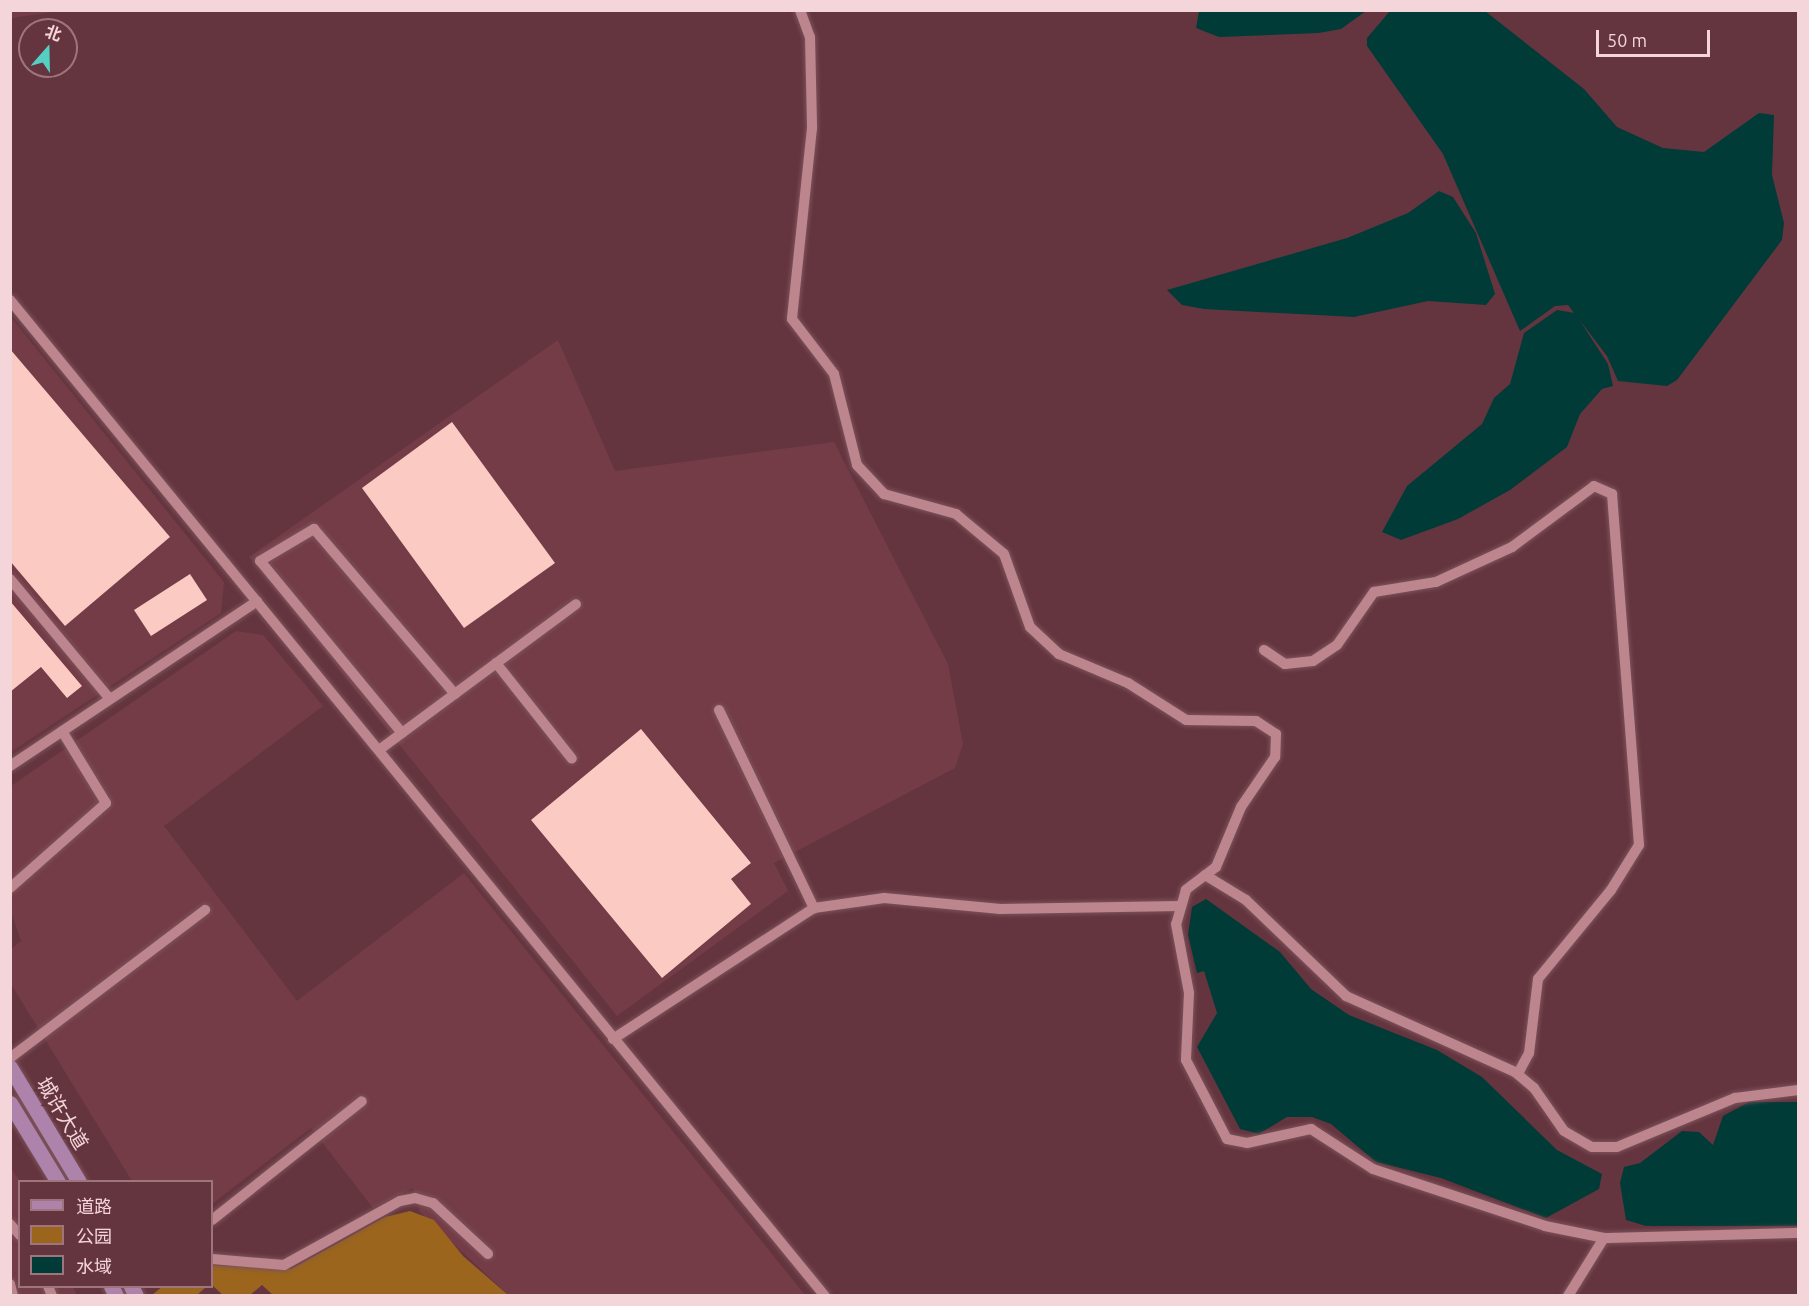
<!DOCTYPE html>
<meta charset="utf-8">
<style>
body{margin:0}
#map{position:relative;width:1809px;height:1306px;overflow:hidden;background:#65353f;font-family:Ubuntu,"Noto Sans SC",sans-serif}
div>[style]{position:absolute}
.built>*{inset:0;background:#743c47}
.green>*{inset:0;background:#9b651d}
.water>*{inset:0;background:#003b37}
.building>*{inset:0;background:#facac3}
.roads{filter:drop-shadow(0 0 2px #7c535b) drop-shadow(0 0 2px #7c535b)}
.minor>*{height:10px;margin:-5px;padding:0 5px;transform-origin:5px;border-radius:5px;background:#bd858e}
.major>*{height:15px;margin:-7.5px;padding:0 7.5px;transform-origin:7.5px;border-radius:7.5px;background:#ad83ac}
span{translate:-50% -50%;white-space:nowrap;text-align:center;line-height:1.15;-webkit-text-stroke:6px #65353f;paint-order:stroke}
.street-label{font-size:20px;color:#f4d5d9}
.frame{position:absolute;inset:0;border:12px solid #f4d5d9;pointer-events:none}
.legend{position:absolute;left:18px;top:1180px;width:195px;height:108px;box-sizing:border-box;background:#65353f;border:2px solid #9e757d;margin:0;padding:8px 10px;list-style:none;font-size:18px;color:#f4d5d9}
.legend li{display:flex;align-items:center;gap:12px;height:30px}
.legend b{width:30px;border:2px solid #9e757d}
.north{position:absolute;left:18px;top:18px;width:60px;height:60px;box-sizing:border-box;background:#65353f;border:2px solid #9e757d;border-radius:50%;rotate:20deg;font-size:16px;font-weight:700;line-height:24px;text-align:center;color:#f4d5d9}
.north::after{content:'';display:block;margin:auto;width:21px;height:27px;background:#55cec4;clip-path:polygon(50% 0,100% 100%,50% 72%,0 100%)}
.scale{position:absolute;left:1596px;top:30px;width:114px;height:27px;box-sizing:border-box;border:3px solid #f4d5d9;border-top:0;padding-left:8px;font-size:18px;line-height:21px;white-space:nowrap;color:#f4d5d9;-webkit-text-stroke:4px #65353f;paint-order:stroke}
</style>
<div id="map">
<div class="built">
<i style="clip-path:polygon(11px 10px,59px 10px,59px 11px,11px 18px)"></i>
<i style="clip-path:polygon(10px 316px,224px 582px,221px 613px,11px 752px)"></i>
<i style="clip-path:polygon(558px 340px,615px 471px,834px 442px,948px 664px,963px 744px,955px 768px,774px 863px,788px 891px,617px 1016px,249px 557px)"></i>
<i style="clip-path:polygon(236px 631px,263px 635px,323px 706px,164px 826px,297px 1001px,464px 873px,805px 1295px,508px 1295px,420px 1212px,413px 1188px,373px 1208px,311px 1128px,212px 1204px,212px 1182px,132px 1181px,11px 984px,11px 949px,21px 941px,11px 912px,11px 786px)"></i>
<i style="clip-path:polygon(10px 1167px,20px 1181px,20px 1286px,73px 1287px,77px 1295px,11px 1295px)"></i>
</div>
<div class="green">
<i style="clip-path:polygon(410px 1211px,434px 1220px,463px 1256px,508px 1295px,274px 1296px,262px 1285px,250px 1295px,224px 1296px,212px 1285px,212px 1265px,291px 1269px,385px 1217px)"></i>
<i style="clip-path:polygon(163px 1286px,206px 1286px,206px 1287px,197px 1295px,152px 1295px)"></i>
</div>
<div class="water">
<i style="clip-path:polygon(1199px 11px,1199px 10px,1366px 11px,1341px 29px,1319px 33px,1219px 37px,1196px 28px)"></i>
<i style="clip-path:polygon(1390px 11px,1485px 11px,1584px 89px,1617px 127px,1663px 148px,1704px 152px,1759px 113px,1774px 115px,1772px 175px,1784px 223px,1782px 240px,1677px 380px,1667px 386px,1618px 381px,1607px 356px,1568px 305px,1555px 306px,1520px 331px,1443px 154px,1367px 46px,1367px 38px)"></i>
<i style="clip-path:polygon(1439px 191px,1453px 197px,1476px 233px,1495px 294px,1486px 305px,1428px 301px,1354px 317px,1204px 309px,1182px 305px,1167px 290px,1347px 238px,1408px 213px)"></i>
<i style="clip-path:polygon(1557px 310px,1575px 313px,1608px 364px,1613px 386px,1602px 389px,1580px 414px,1567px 447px,1510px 490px,1458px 519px,1401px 540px,1382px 532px,1407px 486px,1482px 424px,1494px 398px,1510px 384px,1524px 333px)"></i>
<i style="clip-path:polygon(1206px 899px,1280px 952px,1311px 989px,1349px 1015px,1437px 1050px,1482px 1077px,1557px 1150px,1602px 1174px,1599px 1189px,1546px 1218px,1441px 1178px,1376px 1162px,1331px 1124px,1312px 1117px,1287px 1117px,1259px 1134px,1240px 1129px,1197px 1047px,1217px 1013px,1204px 971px,1197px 973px,1188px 935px,1192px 907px)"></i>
<i style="clip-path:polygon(1749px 1102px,1798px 1102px,1798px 1226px,1646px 1226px,1626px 1220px,1620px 1183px,1624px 1167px,1640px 1163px,1682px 1131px,1699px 1132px,1713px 1145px,1723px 1116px)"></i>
</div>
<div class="building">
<i style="clip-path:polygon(10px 349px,170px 537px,65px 626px,10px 561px)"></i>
<i style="clip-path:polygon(452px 422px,555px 563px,464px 628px,362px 488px)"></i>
<i style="clip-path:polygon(190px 574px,207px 600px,151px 636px,134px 610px)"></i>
<i style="clip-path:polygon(10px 601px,82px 686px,67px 698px,41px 667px,10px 692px)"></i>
<i style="clip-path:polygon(641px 729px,751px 863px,731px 879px,751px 904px,662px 978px,531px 820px)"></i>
</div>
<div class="roads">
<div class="minor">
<i style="left:800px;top:10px;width:29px;rotate:70deg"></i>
<i style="left:810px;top:37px;width:91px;rotate:88.7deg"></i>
<i style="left:812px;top:128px;width:192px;rotate:96deg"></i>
<i style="left:792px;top:319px;width:69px;rotate:52.6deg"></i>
<i style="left:834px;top:374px;width:94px;rotate:75.8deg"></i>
<i style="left:857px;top:465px;width:40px;rotate:47deg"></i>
<i style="left:884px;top:494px;width:75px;rotate:15.5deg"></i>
<i style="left:956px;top:514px;width:62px;rotate:39.8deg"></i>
<i style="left:1004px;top:554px;width:77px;rotate:70.4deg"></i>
<i style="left:1030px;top:627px;width:40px;rotate:43deg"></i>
<i style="left:1059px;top:654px;width:75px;rotate:22.8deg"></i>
<i style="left:1128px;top:683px;width:69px;rotate:32.5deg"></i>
<i style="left:1186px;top:720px;width:70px;rotate:0.8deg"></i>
<i style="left:1256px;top:721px;width:24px;rotate:33deg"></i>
<i style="left:1276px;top:734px;width:23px;rotate:92deg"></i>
<i style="left:1275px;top:757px;width:60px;rotate:124.2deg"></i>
<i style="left:1241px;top:807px;width:65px;rotate:112.6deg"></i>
<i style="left:1216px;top:867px;width:38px;rotate:143deg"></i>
<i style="left:1186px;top:890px;width:35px;rotate:106deg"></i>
<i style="left:1176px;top:924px;width:70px;rotate:79.3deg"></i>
<i style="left:1189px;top:993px;width:67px;rotate:92.6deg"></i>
<i style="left:1186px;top:1060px;width:89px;rotate:62.6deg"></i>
<i style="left:1227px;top:1139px;width:20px;rotate:11deg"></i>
<i style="left:1247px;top:1143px;width:66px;rotate:-12.3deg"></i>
<i style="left:1311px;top:1129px;width:74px;rotate:32.8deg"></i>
<i style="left:1373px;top:1169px;width:181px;rotate:18.3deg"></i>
<i style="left:1545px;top:1226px;width:60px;rotate:11.5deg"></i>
<i style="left:1604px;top:1238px;width:194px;rotate:-1.5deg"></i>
<i style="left:10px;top:300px;width:1287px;rotate:50.71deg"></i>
<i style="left:10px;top:579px;width:156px;rotate:50.2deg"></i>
<i style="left:1264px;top:650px;width:25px;rotate:34deg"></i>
<i style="left:1285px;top:664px;width:28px;rotate:-6deg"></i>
<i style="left:1313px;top:661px;width:29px;rotate:-34deg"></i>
<i style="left:1337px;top:645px;width:65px;rotate:-55.1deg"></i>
<i style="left:1374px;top:592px;width:63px;rotate:-9.2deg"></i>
<i style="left:1436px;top:582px;width:84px;rotate:-24.7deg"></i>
<i style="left:1512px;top:547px;width:102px;rotate:-36.6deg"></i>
<i style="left:1594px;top:486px;width:20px;rotate:24deg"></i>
<i style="left:1612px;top:494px;width:352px;rotate:85.6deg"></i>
<i style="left:1639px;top:845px;width:53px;rotate:121.9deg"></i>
<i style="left:1611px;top:890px;width:115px;rotate:129.4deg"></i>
<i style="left:1538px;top:979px;width:75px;rotate:96.9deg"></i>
<i style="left:1529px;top:1053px;width:24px;rotate:118deg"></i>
<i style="left:496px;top:663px;width:122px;rotate:51.6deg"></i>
<i style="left:719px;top:710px;width:220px;rotate:64.4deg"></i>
<i style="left:402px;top:733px;width:223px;rotate:-129.5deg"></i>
<i style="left:260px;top:561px;width:63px;rotate:-30.7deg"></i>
<i style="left:314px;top:529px;width:217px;rotate:49.5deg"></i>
<i style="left:379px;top:750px;width:245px;rotate:-36.5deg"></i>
<i style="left:10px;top:766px;width:297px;rotate:-33.7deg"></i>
<i style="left:1205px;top:875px;width:48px;rotate:31.4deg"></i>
<i style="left:1246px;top:900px;width:139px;rotate:43.8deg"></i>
<i style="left:1346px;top:996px;width:185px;rotate:24.2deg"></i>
<i style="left:1515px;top:1072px;width:25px;rotate:40deg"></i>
<i style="left:1534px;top:1088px;width:52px;rotate:55.1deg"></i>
<i style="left:1564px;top:1131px;width:32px;rotate:30deg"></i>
<i style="left:1592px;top:1147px;width:25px"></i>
<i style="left:1617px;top:1147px;width:128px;rotate:-22.6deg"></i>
<i style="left:1735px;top:1098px;width:64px;rotate:-7.2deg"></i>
<i style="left:10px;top:888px;width:128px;rotate:-41.5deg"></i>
<i style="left:106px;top:803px;width:84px;rotate:-121.4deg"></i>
<i style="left:613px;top:1039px;width:240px;rotate:-33.1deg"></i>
<i style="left:814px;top:908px;width:71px;rotate:-8.1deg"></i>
<i style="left:884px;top:898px;width:117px;rotate:5.4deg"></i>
<i style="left:1000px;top:909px;width:179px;rotate:-1deg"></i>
<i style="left:10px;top:1058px;width:245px;rotate:-37.2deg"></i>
<i style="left:212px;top:1220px;width:191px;rotate:-38.4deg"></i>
<i style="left:10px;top:1224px;width:15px;rotate:48deg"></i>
<i style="left:212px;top:1259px;width:72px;rotate:4.8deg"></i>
<i style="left:284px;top:1265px;width:132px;rotate:-28.9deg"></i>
<i style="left:400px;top:1201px;width:15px;rotate:-11deg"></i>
<i style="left:415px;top:1198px;width:19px;rotate:16deg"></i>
<i style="left:433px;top:1203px;width:75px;rotate:42.8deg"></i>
<i style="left:10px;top:1284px;width:12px;rotate:76deg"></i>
<i style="left:48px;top:1286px;width:11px;rotate:68deg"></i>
<i style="left:1568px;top:1296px;width:68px;rotate:-58.2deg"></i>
</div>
<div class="major">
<i style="left:10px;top:1067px;width:134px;rotate:59deg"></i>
<i style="left:10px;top:1103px;width:92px;rotate:58.7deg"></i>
<i style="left:111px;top:1286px;width:11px;rotate:63deg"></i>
<i style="left:131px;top:1286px;width:11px;rotate:63deg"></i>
</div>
</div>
<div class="street-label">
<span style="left:63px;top:1113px;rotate:59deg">城许大道</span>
</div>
<div class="frame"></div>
<ul class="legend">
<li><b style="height:8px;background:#ad83ac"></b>道路</li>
<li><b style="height:16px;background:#9b651d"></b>公园</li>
<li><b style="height:16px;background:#003b37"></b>水域</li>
</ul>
<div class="north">北</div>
<div class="scale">50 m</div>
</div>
